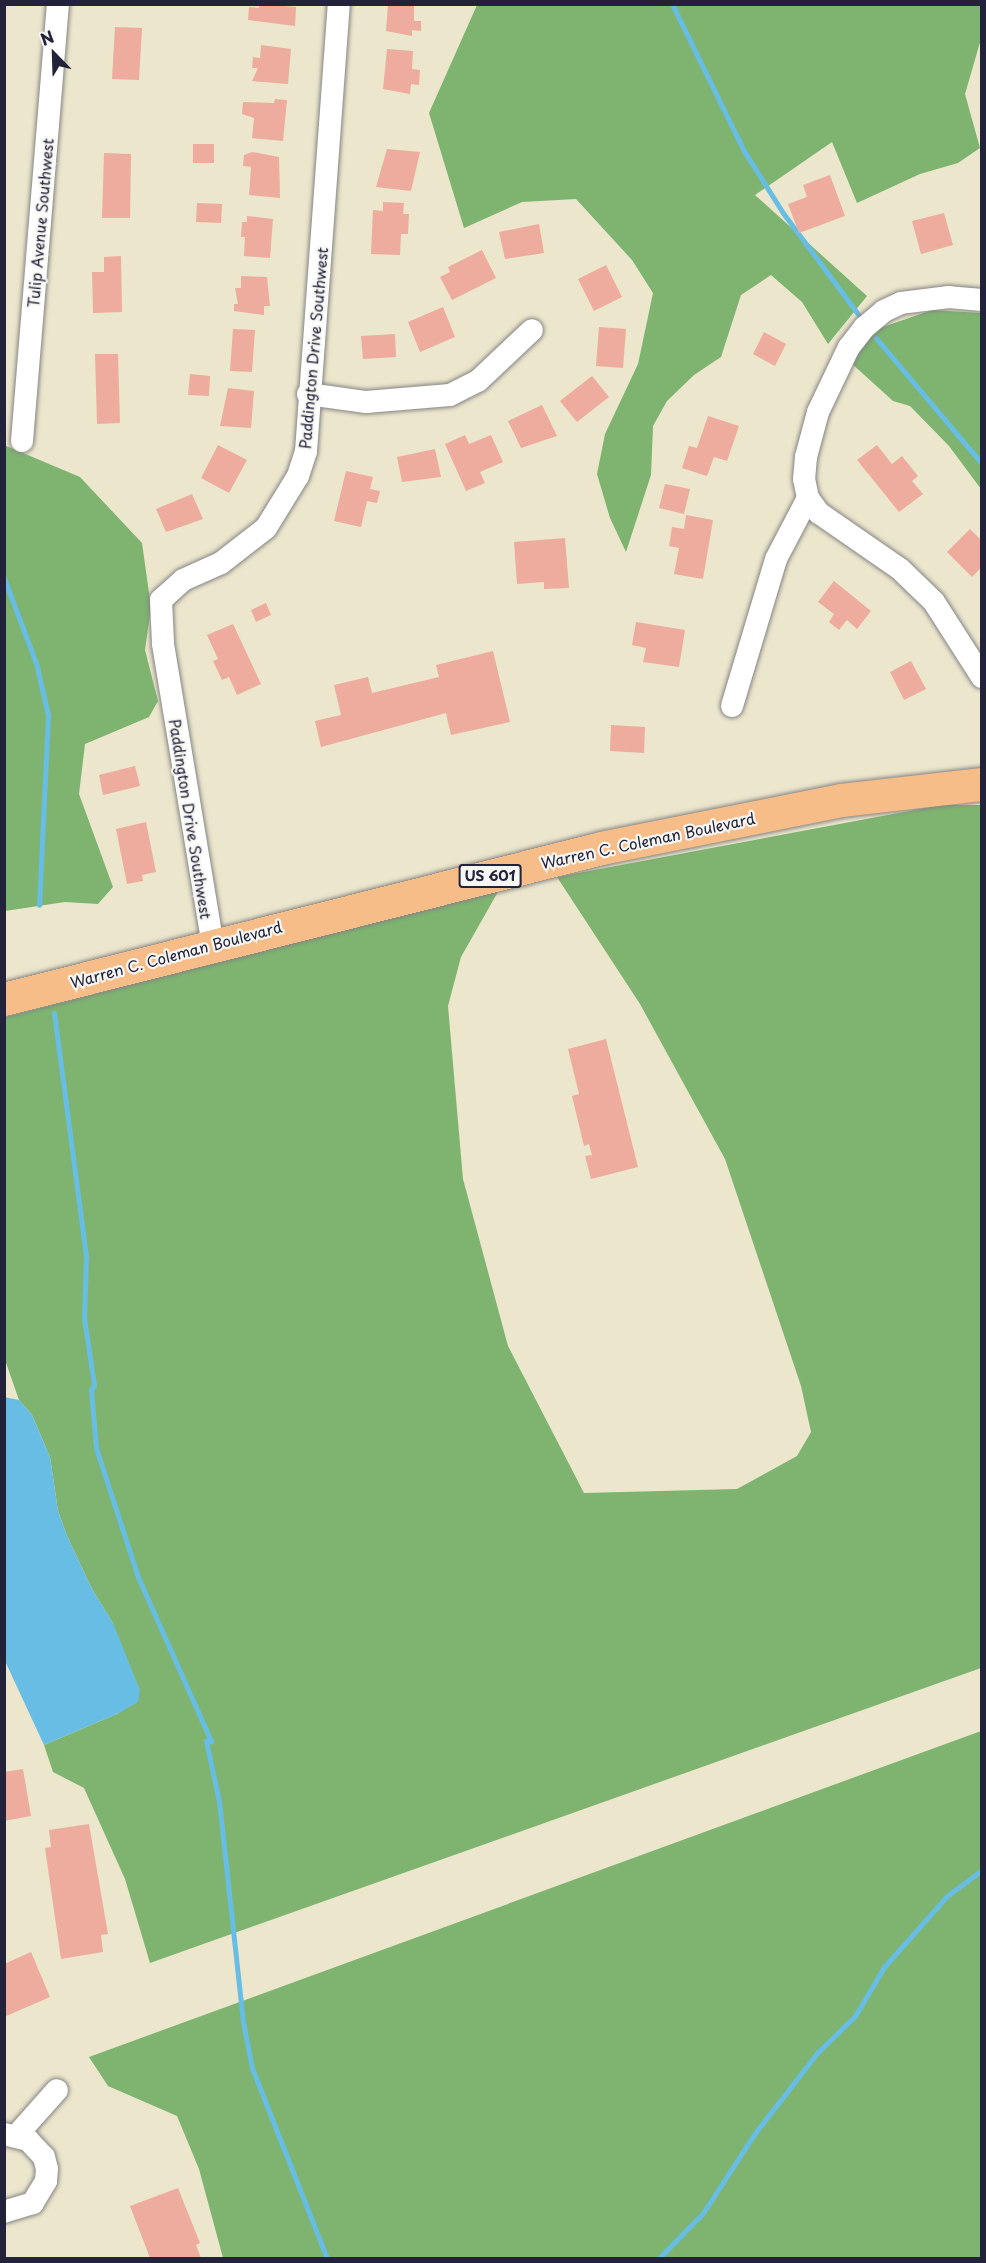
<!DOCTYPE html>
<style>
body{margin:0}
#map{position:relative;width:986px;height:2263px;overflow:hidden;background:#ebe6cc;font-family:"Playpen Sans",sans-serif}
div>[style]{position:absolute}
.forest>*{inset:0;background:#7eb470}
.water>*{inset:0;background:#68bde5}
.stream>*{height:5px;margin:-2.5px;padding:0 2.5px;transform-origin:2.5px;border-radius:2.5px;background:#68bde5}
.building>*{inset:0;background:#edac9e}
.roads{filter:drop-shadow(0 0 2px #868484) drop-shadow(0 0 2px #868484)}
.street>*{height:22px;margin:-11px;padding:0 11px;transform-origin:11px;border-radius:11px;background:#fff}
.highway>*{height:33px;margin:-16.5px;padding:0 16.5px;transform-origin:16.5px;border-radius:16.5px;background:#f7bd88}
span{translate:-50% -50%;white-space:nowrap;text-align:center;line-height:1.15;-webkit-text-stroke:4.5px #f6f6f2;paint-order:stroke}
.shield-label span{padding:2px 4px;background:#f6f6f2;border:2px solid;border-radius:4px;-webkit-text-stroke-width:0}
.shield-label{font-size:14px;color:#22223b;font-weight:700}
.street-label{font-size:15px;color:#22223b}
.frame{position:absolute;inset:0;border:6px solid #22223b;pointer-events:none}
.north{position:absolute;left:24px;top:24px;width:60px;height:60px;-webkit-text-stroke:4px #f6f6f2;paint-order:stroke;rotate:337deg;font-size:16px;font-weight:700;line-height:24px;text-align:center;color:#22223b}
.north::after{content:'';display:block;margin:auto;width:21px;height:27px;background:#22223b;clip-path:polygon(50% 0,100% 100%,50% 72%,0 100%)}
</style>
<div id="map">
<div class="forest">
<i style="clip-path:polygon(477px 5px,981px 5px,981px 39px,965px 94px,980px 148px,958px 163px,920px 174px,857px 203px,832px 142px,755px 195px,867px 296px,828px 344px,802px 302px,771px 275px,741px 295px,721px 357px,694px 375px,667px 401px,653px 426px,651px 475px,626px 552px,610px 518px,597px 474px,605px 434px,638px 364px,653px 293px,632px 260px,576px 199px,522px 202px,464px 228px,429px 113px)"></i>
<i style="clip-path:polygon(932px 310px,981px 313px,981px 489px,949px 446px,910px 406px,893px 401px,850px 362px,861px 345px,880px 328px)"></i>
<i style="clip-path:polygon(4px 445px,80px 477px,142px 543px,151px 607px,145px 650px,158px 701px,149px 717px,85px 744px,79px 794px,113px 887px,98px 904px,65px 902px,5px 911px)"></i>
<i style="clip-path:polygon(941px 805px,981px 805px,981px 1668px,150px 1963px,125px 1879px,84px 1788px,53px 1772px,44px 1745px,119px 1713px,113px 1623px,92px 1589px,67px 1536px,58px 1511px,50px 1457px,32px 1415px,19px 1400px,5px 1360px,5px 1017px,499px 890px,461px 957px,448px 1006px,463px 1179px,508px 1346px,584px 1493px,737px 1489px,797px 1456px,811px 1432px,801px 1386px,725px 1159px,640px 1004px,557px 877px)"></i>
<i style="clip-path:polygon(981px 1731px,981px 2258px,223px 2258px,199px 2169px,177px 2116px,108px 2086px,89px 2057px)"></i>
</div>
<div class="water">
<i style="clip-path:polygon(4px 1397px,19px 1400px,32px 1415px,50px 1457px,58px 1511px,67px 1536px,92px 1589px,113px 1623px,140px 1690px,138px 1702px,119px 1713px,44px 1745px,5px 1661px)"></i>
</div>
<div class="stream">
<i style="left:672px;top:4px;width:164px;rotate:63.9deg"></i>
<i style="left:744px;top:151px;width:73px;rotate:57.8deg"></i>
<i style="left:783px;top:213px;width:126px;rotate:53.4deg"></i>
<i style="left:876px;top:338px;width:165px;rotate:49.9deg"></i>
<i style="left:4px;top:578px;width:91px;rotate:69.4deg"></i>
<i style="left:36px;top:663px;width:53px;rotate:77deg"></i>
<i style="left:48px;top:715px;width:190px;rotate:92.7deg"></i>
<i style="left:54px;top:1013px;width:245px;rotate:82.5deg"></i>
<i style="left:86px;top:1256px;width:62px;rotate:91.8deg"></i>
<i style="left:84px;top:1318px;width:68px;rotate:81.5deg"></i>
<i style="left:94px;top:1385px;width:6px;rotate:121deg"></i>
<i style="left:91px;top:1390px;width:58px;rotate:85.1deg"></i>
<i style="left:96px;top:1448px;width:136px;rotate:72deg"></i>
<i style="left:138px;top:1577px;width:180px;rotate:66deg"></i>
<i style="left:211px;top:1741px;width:5px;rotate:180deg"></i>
<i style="left:206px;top:1741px;width:61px;rotate:77.8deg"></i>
<i style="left:219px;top:1801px;width:222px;rotate:83.8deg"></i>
<i style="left:243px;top:2022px;width:47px;rotate:78.9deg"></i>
<i style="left:252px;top:2068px;width:204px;rotate:68.5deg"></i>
<i style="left:659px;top:2258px;width:63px;rotate:-45.6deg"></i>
<i style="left:703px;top:2213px;width:95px;rotate:-57deg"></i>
<i style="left:755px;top:2133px;width:101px;rotate:-52.2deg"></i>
<i style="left:817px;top:2053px;width:53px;rotate:-44.2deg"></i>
<i style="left:855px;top:2016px;width:57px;rotate:-59.4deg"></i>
<i style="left:884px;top:1967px;width:95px;rotate:-48.4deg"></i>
<i style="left:947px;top:1896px;width:44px;rotate:-36.6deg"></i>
</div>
<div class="building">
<i style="clip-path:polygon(259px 4px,296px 7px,295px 26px,248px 20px,249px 7px,259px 8px)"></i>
<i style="clip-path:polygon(388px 4px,414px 4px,414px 21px,421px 21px,421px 31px,412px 30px,412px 36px,386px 31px)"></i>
<i style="clip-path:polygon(115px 27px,142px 28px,139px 80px,112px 79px)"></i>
<i style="clip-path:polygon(261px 45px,291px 49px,288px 84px,252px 81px,258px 68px,252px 68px,253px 57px,260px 58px)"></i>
<i style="clip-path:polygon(387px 49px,413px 51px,412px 69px,420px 70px,419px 85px,411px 84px,410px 94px,383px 89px)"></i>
<i style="clip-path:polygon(275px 99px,287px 100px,283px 141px,252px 138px,254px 118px,242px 114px,243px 102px,274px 103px)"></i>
<i style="clip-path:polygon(193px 144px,214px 144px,214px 163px,193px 163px)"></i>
<i style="clip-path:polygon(387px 149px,420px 152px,411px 191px,376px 187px)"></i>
<i style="clip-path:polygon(252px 152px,279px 157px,280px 198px,249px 195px,251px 167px,243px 166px,244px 155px)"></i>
<i style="clip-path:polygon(104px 153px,131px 154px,130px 218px,102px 218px)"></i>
<i style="clip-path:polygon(830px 175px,845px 216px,799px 233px,788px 204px,807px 197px,803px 185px)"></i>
<i style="clip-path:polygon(383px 202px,404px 203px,403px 214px,409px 214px,408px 234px,401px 234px,400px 255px,371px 254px,373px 210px,383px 211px)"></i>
<i style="clip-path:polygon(197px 203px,222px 204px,221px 223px,196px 222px)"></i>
<i style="clip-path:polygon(944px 213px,953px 245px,921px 254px,912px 221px)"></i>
<i style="clip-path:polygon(247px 216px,273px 219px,270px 258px,244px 256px,245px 237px,241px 237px,242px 222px,247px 222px)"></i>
<i style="clip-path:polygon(539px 224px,544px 253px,505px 259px,499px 232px)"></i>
<i style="clip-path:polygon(482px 250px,496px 278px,452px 300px,440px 277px,450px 272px,448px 267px)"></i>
<i style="clip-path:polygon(121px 256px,122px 312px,93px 313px,92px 272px,104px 272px,104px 257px)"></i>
<i style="clip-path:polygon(606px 265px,622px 297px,594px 311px,578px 279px)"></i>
<i style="clip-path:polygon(241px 276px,267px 277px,270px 306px,264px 306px,264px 315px,234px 311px,234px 304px,238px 304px,235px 288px,241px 288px)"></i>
<i style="clip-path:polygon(443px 307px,455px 337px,420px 352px,408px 322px)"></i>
<i style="clip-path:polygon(599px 327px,626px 329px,623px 368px,596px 366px)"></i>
<i style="clip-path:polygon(233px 329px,255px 330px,252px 372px,230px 371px)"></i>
<i style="clip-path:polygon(764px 332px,786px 344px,775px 366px,753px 354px)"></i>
<i style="clip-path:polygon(395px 334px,396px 357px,363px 359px,361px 336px)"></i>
<i style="clip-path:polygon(95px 354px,118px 354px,120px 423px,97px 424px)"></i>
<i style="clip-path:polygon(190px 374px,210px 376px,209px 396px,188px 395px)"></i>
<i style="clip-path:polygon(592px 376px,609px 397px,577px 422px,560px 401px)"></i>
<i style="clip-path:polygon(228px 388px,254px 391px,251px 428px,220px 426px)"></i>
<i style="clip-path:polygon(542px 405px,557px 436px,521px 448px,508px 421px)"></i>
<i style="clip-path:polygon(708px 416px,739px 426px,727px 461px,714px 457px,707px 476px,682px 468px,689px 446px,697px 448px)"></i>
<i style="clip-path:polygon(465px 435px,469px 444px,491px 435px,503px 462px,480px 472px,485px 483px,466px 491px,445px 444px)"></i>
<i style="clip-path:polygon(218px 445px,247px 460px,229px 493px,201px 478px)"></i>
<i style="clip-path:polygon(877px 445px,892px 464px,902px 456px,918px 476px,912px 481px,923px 494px,899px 512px,857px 460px)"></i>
<i style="clip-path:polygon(435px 449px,441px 477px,402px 482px,397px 457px)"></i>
<i style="clip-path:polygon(346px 471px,373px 477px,370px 489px,380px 491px,377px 503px,367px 501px,361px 527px,334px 521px)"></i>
<i style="clip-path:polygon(665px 484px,690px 489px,684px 514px,659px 508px)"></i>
<i style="clip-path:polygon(192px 494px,203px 519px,166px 532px,156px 509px)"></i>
<i style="clip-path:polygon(686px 515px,713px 520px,703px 579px,674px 574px,679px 548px,669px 546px,672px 527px,684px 529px)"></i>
<i style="clip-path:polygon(970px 529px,982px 541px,982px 567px,972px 577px,947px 552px)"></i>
<i style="clip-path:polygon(565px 538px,569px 588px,544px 589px,544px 582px,517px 584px,514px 542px)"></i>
<i style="clip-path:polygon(834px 581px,871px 611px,857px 629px,847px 620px,839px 630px,829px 622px,834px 614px,818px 602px)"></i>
<i style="clip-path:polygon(266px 603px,271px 615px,256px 622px,251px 610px)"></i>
<i style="clip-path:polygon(636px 622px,685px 630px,679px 667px,643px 662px,646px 648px,632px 645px)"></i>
<i style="clip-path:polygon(233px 624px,261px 684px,237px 695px,229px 677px,222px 680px,213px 661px,218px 659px,207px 635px)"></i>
<i style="clip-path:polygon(493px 651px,510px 722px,451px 735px,446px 713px,321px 747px,315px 721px,341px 715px,334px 685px,368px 677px,372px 693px,439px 677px,436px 665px)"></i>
<i style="clip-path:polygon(911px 661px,926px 689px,904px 700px,890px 672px)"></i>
<i style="clip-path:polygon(611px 725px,645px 727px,644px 753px,610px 751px)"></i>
<i style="clip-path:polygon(135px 766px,140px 786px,103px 795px,99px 775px)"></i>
<i style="clip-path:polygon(146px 822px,156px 872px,142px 875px,143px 881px,127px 884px,116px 829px)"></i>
<i style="clip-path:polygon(606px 1039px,638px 1167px,591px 1179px,585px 1156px,592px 1155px,589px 1144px,584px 1146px,572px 1096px,579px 1094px,568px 1049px)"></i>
<i style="clip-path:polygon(23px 1769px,31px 1816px,4px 1821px,4px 1772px)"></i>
<i style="clip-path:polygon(89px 1824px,108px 1934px,101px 1935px,103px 1952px,61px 1959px,45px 1848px,51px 1847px,49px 1830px)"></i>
<i style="clip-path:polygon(31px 1952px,50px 1997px,4px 2017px,4px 1964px)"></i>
<i style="clip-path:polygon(178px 2188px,200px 2243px,196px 2245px,201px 2258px,150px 2258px,130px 2206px)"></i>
</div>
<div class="roads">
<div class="street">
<i style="left:982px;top:300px;width:33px;rotate:-175deg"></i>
<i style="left:949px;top:297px;width:48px;rotate:172.9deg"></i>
<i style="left:901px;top:303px;width:19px;rotate:155deg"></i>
<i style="left:884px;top:311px;width:26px;rotate:140deg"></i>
<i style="left:864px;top:328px;width:24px;rotate:128deg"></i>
<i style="left:849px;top:347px;width:72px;rotate:115.5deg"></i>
<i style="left:818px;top:412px;width:47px;rotate:104.9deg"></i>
<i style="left:806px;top:457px;width:22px;rotate:95deg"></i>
<i style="left:804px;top:479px;width:19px;rotate:78deg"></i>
<i style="left:808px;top:498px;width:19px;rotate:54deg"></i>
<i style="left:819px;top:513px;width:98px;rotate:34.7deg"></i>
<i style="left:900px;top:569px;width:47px;rotate:44.1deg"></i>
<i style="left:934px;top:602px;width:89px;rotate:57.4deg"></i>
<i style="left:308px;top:394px;width:59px;rotate:7.9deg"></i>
<i style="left:366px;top:402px;width:84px;rotate:-4.8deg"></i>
<i style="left:450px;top:395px;width:31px;rotate:-27deg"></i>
<i style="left:478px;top:381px;width:74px;rotate:-43.4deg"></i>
<i style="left:22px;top:441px;width:438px;rotate:-85.3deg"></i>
<i style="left:732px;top:706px;width:153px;rotate:-73.3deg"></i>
<i style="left:776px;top:559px;width:69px;rotate:-62.3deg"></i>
<i style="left:213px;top:946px;width:307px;rotate:-99.4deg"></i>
<i style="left:163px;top:643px;width:43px;rotate:-92.7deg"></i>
<i style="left:161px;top:600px;width:30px;rotate:-42deg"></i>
<i style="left:183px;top:580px;width:42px;rotate:-24.1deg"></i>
<i style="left:221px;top:563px;width:57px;rotate:-37.9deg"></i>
<i style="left:266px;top:528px;width:61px;rotate:-58.4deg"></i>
<i style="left:298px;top:476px;width:26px;rotate:-72deg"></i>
<i style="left:306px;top:451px;width:448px;rotate:-85.8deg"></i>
<i style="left:4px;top:2134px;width:25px;rotate:14deg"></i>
<i style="left:28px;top:2140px;width:23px;rotate:47deg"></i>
<i style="left:44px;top:2157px;width:12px;rotate:76deg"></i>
<i style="left:47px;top:2169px;width:12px;rotate:95deg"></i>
<i style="left:46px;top:2181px;width:26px;rotate:121deg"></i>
<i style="left:33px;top:2203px;width:30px;rotate:163deg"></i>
<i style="left:17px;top:2135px;width:60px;rotate:-48.4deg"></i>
</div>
<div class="highway">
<i style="left:4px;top:999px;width:616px;rotate:-14.19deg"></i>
<i style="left:601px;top:848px;width:245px;rotate:-11.3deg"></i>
<i style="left:841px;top:800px;width:142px;rotate:-6.5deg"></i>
</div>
</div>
<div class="shield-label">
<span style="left:490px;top:876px">US 601</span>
</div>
<div class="street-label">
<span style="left:40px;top:223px;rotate:-85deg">Tulip Avenue Southwest</span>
<span style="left:313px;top:348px;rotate:-85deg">Paddington Drive Southwest</span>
<span style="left:191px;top:819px;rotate:81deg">Paddington Drive Southwest</span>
<span style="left:648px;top:840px;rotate:-12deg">Warren C. Coleman Boulevard</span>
<span style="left:176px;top:954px;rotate:-15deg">Warren C. Coleman Boulevard</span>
</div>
<div class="frame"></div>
<div class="north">N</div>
</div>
